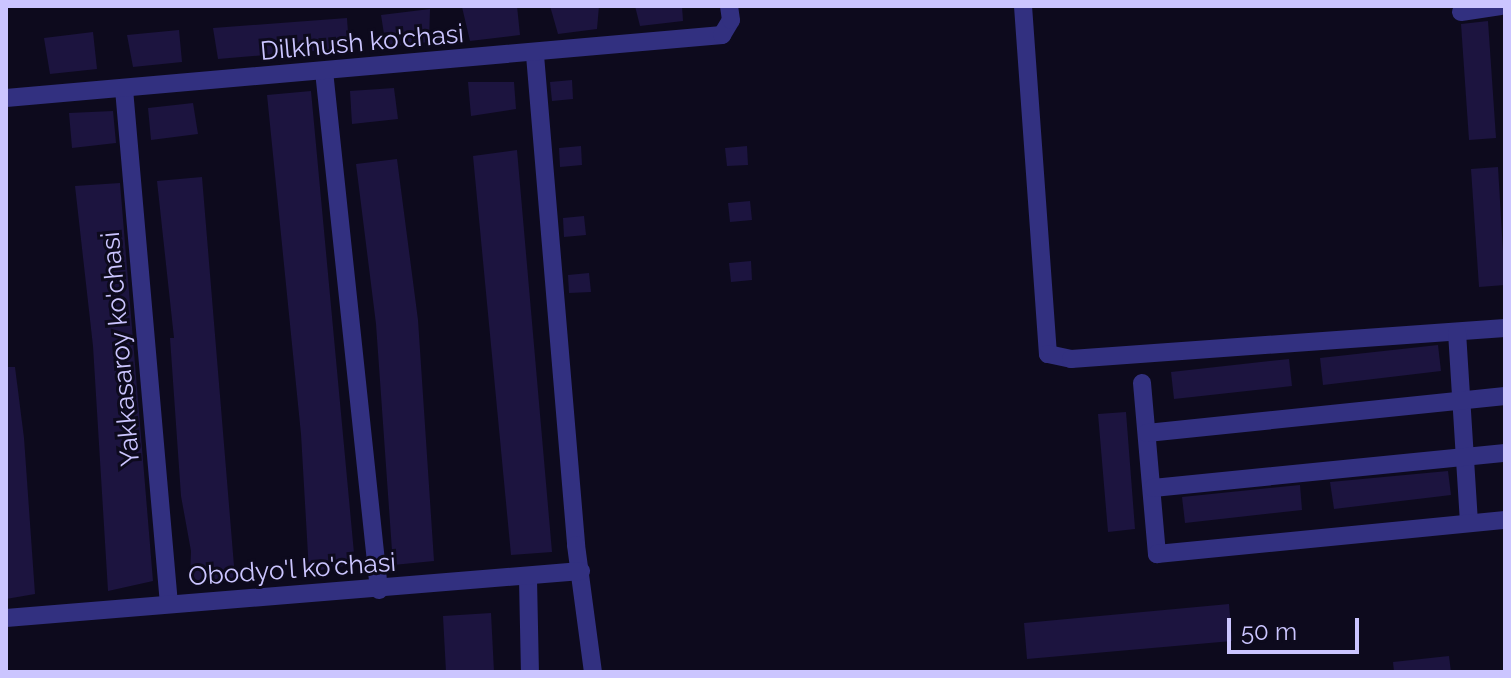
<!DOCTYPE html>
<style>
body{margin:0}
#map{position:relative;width:1511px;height:678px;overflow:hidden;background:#0d0a1d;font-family:Raleway,sans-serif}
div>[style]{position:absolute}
.building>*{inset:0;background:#1c143f}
.street>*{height:18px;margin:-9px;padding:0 9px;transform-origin:9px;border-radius:9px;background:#323080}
span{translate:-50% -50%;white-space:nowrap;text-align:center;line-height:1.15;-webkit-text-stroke:6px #0d0a1d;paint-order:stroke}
.street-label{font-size:26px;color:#cbc5ff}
.frame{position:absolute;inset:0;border:8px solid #cbc5ff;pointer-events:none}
.scale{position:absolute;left:1227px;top:618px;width:132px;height:36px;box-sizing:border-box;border:4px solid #cbc5ff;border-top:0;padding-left:10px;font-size:24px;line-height:28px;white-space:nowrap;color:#cbc5ff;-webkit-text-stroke:6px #0d0a1d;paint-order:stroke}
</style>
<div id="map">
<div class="building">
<i style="clip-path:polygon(517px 6px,520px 35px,470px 41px,462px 7px)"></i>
<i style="clip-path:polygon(550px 6px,599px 6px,597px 29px,558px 34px)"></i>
<i style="clip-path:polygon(635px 6px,682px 6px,683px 21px,640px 26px)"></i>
<i style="clip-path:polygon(430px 9px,429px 42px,386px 47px,381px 15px)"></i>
<i style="clip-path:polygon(347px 18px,349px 48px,218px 59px,213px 28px)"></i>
<i style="clip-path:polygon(1488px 21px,1496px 138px,1469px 140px,1461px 24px)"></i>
<i style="clip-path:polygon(179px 30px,182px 62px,133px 67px,127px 35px)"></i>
<i style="clip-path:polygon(93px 32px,97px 69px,50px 74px,44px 38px)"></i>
<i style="clip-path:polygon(572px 80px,573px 99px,552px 101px,550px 82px)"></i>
<i style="clip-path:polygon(468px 82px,514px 82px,516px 109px,471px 116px)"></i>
<i style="clip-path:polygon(394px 88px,398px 119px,352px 124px,350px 91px)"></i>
<i style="clip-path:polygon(311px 91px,355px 564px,309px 572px,301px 434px,267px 95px)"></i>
<i style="clip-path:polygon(193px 103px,198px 134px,151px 140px,148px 108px)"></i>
<i style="clip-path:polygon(113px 111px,116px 143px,72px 148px,69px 113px)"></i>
<i style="clip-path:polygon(581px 146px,582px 165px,560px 167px,559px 148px)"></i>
<i style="clip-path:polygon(747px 146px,748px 165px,727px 166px,725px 148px)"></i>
<i style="clip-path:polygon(517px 150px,552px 552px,511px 555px,473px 156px)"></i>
<i style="clip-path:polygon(397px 159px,418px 320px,434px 561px,393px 565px,376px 324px,356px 164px)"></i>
<i style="clip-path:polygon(1498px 167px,1505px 285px,1479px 287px,1471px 169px)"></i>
<i style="clip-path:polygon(202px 177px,235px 578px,190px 582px,191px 551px,181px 496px,170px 338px,174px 338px,157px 181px)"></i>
<i style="clip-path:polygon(120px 183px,153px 581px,108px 591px,93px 346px,75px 186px)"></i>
<i style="clip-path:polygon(750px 201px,752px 220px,730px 222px,728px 203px)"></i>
<i style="clip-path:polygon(584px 216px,586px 235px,564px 237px,563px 218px)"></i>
<i style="clip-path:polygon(751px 261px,752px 280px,731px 282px,729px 263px)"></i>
<i style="clip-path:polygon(589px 273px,591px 292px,569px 293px,568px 275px)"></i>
<i style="clip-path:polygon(1438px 345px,1441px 371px,1323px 385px,1320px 358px)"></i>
<i style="clip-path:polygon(1289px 359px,1292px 386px,1174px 399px,1171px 372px)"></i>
<i style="clip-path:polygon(6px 367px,15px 367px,24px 438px,35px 594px,6px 599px)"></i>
<i style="clip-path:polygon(1126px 412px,1135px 529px,1108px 532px,1098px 414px)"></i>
<i style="clip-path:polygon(1448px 471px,1451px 495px,1334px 509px,1330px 482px)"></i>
<i style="clip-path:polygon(1300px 485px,1302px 510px,1185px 523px,1182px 497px)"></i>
<i style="clip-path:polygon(1229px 604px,1232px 641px,1027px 659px,1024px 623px)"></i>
<i style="clip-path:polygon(491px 613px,494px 672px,446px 672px,443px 616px)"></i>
<i style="clip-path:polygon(1449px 656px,1451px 672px,1394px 672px,1393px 662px)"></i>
</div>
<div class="street">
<i style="left:1023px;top:6px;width:349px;rotate:85.9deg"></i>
<i style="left:1048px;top:354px;width:24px;rotate:12deg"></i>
<i style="left:1071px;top:359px;width:435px;rotate:-4.1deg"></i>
<i style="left:1461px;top:12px;width:40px;rotate:-8.5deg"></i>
<i style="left:535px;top:55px;width:492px;rotate:85.2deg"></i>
<i style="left:576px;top:545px;width:128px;rotate:82.4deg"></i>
<i style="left:324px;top:71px;width:522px;rotate:83.95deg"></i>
<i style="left:124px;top:89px;width:517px;rotate:85.01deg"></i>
<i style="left:6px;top:98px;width:719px;rotate:-5.03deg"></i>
<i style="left:722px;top:35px;width:17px;rotate:-59deg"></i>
<i style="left:731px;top:20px;width:14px;rotate:-98deg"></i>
<i style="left:1457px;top:332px;width:190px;rotate:86.4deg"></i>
<i style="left:1142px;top:383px;width:172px;rotate:85deg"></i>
<i style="left:1157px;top:554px;width:350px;rotate:-5.6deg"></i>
<i style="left:1147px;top:433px;width:360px;rotate:-5.9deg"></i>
<i style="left:1153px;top:488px;width:354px;rotate:-5.7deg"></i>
<i style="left:528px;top:579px;width:93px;rotate:88.8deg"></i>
<i style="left:6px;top:618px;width:577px;rotate:-4.67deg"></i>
</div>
<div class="street-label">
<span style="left:362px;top:43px;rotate:-5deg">Dilkhush ko'chasi</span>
<span style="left:121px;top:349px;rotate:-95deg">Yakkasaroy ko'chasi</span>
<span style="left:292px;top:570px;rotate:-4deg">Obodyo'l ko'chasi</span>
</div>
<div class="frame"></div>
<div class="scale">50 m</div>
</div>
